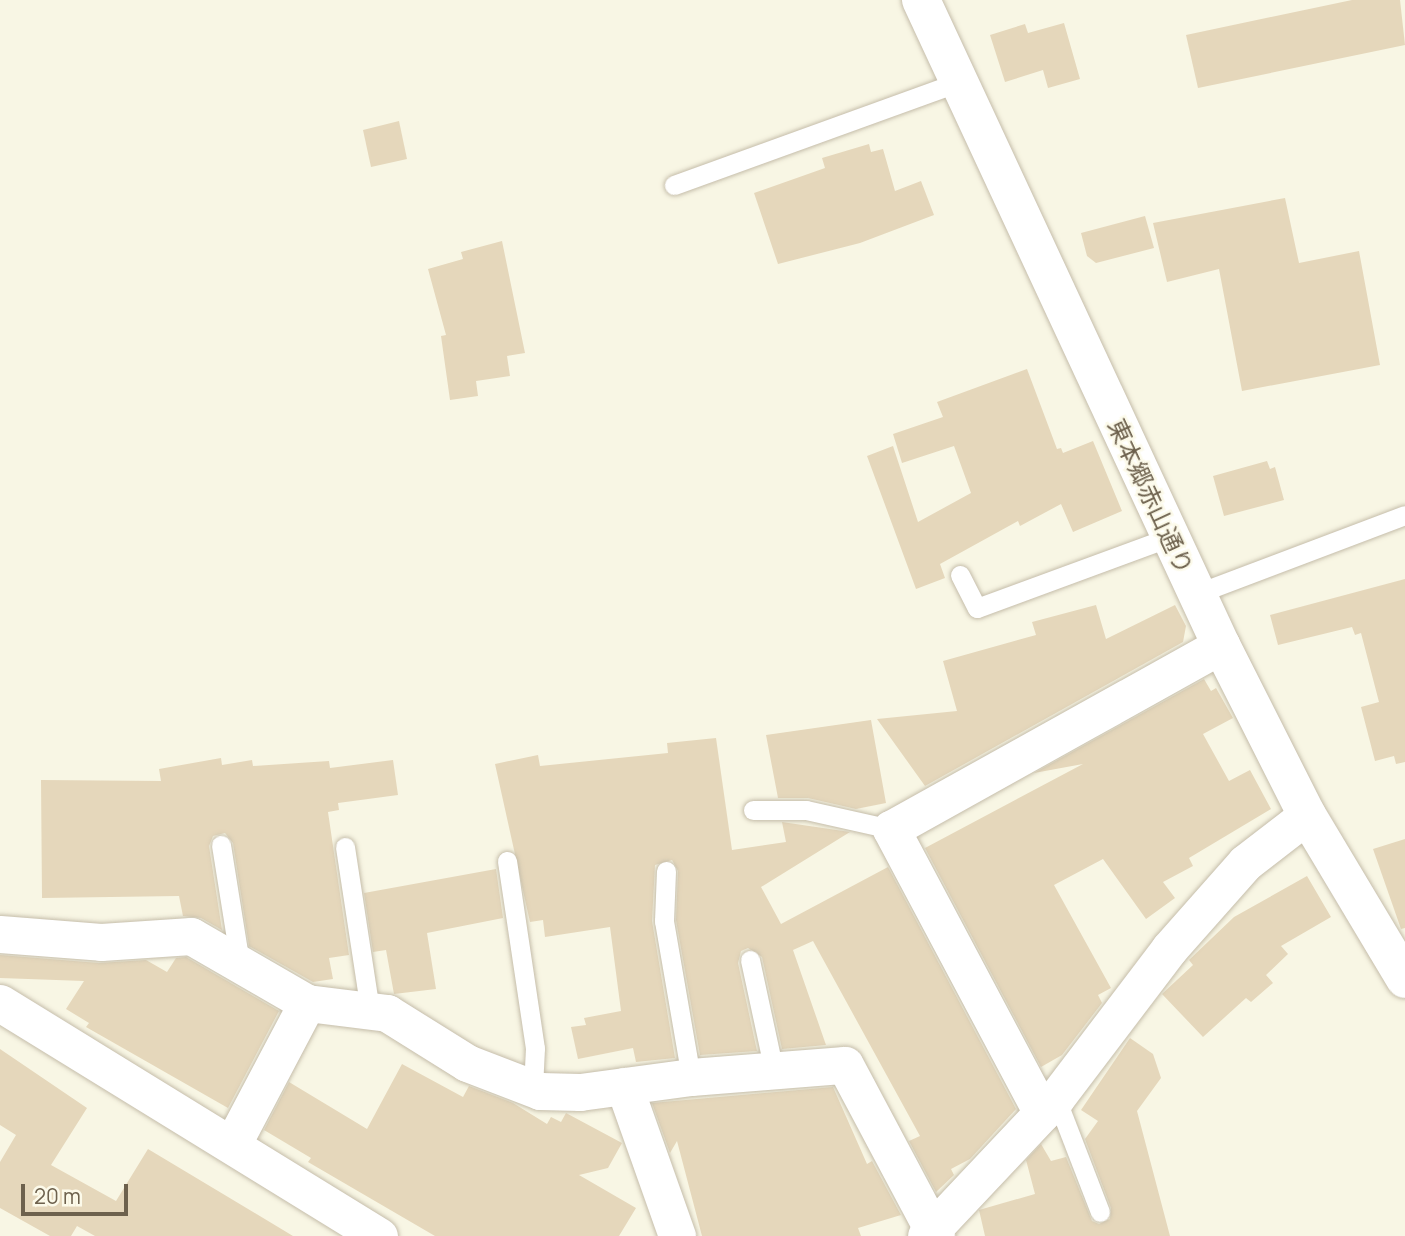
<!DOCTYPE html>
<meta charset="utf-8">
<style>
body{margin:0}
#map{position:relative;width:1405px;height:1236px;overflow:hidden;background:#f8f6e4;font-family:Manrope,"Noto Sans JP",sans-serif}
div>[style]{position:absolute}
.building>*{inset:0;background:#e5d7bb}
.roads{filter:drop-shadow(0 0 2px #c5bdaa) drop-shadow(0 0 2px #c5bdaa)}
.lane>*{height:19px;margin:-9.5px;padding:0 9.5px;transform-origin:9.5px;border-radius:9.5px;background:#fff}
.street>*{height:37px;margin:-18.5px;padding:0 18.5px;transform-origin:18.5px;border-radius:18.5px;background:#fff}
.secondary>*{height:38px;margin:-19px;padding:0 19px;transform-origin:19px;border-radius:19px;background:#fff}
span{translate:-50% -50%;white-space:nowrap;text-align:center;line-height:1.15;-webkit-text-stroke:5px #fcfaea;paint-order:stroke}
.street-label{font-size:24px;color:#6d614d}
.scale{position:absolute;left:21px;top:1184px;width:107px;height:32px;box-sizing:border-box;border:4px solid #6d614d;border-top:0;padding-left:9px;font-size:21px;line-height:24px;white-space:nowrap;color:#6d614d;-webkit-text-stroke:5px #fcfaea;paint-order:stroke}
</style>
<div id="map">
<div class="building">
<i style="clip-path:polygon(1352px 0,1400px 0,1405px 45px,1198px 88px,1186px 35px)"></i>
<i style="clip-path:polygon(1064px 23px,1080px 79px,1048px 88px,1043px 70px,1005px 82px,990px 35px,1025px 24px,1028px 33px)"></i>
<i style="clip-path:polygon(399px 121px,407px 159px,371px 167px,363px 130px)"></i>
<i style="clip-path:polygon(869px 144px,871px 152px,883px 149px,895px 191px,921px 181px,934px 215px,860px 243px,778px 264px,754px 193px,825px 168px,822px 158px)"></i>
<i style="clip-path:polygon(1285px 198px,1299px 263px,1359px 251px,1380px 365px,1242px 391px,1219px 269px,1167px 282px,1153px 223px)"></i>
<i style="clip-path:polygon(1145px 216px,1154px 248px,1096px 263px,1087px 256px,1081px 233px)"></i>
<i style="clip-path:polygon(502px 241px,525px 353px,507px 356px,510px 376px,476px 381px,478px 396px,450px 400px,441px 336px,446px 335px,428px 269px,463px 259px,461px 252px)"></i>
<i style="clip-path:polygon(1027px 369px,1057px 449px,1061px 448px,1063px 453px,1093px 441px,1122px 511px,1073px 532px,1061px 504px,1020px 526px,1018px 521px,940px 564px,945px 578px,916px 589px,867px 456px,893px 446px,918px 522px,971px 493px,954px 446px,902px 463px,893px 434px,943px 417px,937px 402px)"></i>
<i style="clip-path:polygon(1267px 461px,1270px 469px,1275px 467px,1284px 500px,1224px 516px,1213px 476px)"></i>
<i style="clip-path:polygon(1405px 579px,1405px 762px,1396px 764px,1394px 756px,1375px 761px,1361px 707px,1379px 702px,1361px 633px,1355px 635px,1352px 627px,1278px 645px,1270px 615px)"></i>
<i style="clip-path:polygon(1096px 605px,1106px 639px,1175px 605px,1186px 626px,1183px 642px,925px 786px,877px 719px,957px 711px,943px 661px,1036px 635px,1032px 622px)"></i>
<i style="clip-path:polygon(1204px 679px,1211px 691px,1216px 688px,1233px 718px,1203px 734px,1229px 781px,1250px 770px,1271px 809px,1189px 858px,1193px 866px,1163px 882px,1175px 898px,1146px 919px,1103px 859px,1054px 885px,1111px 988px,1098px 995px,1102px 1003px,1062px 1055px,1041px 1067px,925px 848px,1083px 764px,1034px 773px)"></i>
<i style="clip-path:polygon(871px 720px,886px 803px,856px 809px,808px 798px,778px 798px,766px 735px)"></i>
<i style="clip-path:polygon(716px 738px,732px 850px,786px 842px,782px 822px,850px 832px,761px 887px,781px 924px,888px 867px,1016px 1109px,970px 1159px,951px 1169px,954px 1175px,936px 1192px,909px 1141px,920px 1136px,813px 941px,793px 950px,826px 1045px,782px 1049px,762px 957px,748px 948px,741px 951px,738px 963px,757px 1051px,700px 1055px,676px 920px,678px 871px,672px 860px,655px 865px,652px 921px,675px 1058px,636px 1062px,633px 1048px,578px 1059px,571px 1027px,586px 1025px,584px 1018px,621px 1011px,610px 927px,545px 937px,543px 920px,530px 922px,495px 764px,538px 755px,540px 766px,668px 753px,667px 743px)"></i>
<i style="clip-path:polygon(221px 758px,222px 765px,252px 760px,253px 766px,329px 761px,330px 768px,393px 760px,398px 795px,338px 803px,339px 810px,328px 812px,349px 955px,329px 958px,333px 979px,313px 982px,249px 946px,233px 843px,225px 833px,213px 836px,209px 846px,222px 930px,201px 918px,183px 916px,179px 896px,42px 898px,41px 780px,161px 781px,159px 769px)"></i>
<i style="clip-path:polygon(1405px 839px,1405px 928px,1401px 929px,1373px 849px)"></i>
<i style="clip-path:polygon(496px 869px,503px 918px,427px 933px,436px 989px,394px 994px,386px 950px,373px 952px,364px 893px)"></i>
<i style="clip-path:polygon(1307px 876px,1331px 917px,1281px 946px,1288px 954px,1266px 975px,1273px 983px,1251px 1002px,1246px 998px,1203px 1037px,1162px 994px,1193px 965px,1189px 960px,1234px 917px)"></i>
<i style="clip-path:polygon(0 955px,99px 963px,146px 960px,167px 972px,176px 958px,186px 957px,279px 1011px,228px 1108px,86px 1027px,89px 1023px,66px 1009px,84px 981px,0 978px)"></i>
<i style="clip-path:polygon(1130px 1038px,1153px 1054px,1161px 1078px,1137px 1111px,1170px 1236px,985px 1236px,979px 1210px,1035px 1194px,1026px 1160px,1041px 1144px,1051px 1161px,1066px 1157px,1092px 1221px,1099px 1224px,1110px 1219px,1111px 1208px,1085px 1139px,1098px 1121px,1081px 1110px)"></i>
<i style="clip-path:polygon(0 1049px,87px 1108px,51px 1165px,116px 1201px,148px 1149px,293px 1236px,95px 1236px,77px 1226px,71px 1236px,50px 1236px,0 1208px,0 1162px,16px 1135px,0 1125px)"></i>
<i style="clip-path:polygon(402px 1064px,463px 1097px,469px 1086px,513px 1103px,547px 1124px,551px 1117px,561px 1122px,566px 1113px,622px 1143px,608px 1168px,579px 1175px,636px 1208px,619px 1236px,435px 1236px,308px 1162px,311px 1158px,264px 1130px,289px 1082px,367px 1129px)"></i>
<i style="clip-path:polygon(833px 1087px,867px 1164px,872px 1161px,901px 1215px,858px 1228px,861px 1236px,702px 1236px,677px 1141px,670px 1153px,652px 1103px)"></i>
</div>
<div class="roads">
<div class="lane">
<i style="left:674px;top:185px;width:302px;rotate:-19.9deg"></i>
<i style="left:960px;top:575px;width:37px;rotate:63deg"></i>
<i style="left:977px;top:608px;width:206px;rotate:-20.2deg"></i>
<i style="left:1196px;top:594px;width:223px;rotate:-20.7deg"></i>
<i style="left:753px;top:810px;width:53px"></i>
<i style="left:806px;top:810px;width:87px;rotate:12.6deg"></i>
<i style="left:221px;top:845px;width:121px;rotate:80.9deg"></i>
<i style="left:345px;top:847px;width:166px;rotate:81.3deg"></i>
<i style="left:507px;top:861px;width:189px;rotate:81.5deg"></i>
<i style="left:535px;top:1048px;width:40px;rotate:92.9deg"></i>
<i style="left:666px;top:871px;width:50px;rotate:92.3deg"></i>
<i style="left:664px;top:921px;width:158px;rotate:80.2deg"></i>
<i style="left:750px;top:960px;width:114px;rotate:77.8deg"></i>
<i style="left:1056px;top:1098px;width:122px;rotate:68.9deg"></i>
</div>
<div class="street">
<i style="left:0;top:934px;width:101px;rotate:4.5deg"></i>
<i style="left:101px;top:942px;width:90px;rotate:-3.8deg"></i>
<i style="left:191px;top:936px;width:134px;rotate:30deg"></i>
<i style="left:307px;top:1003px;width:81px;rotate:7.1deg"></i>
<i style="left:387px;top:1013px;width:94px;rotate:32deg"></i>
<i style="left:467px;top:1063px;width:78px;rotate:21deg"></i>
<i style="left:540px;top:1091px;width:40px;rotate:1.4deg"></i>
<i style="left:580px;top:1092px;width:112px;rotate:-7.7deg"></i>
<i style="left:691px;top:1077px;width:154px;rotate:-4.5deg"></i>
<i style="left:845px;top:1065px;width:194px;rotate:62deg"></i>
<i style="left:0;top:1003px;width:445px;rotate:31.6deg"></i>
<i style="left:624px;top:1086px;width:159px;rotate:70.5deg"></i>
<i style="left:1042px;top:1113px;width:322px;rotate:-118deg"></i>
<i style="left:891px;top:829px;width:378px;rotate:-29.1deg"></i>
<i style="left:232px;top:1145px;width:161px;rotate:-62.2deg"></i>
<i style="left:926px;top:1236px;width:190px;rotate:-46.7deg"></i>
<i style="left:1056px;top:1098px;width:187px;rotate:-52.8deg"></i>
<i style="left:1169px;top:949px;width:115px;rotate:-48.5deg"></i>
<i style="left:1245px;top:863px;width:78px;rotate:-37.7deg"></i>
</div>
<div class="secondary">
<i style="left:921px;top:0;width:711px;rotate:65.06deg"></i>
<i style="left:1221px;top:645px;width:191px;rotate:63.2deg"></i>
<i style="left:1307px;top:815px;width:191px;rotate:59.1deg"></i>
</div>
</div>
<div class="street-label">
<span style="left:1151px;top:496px;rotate:65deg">東本郷赤山通り</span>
</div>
<div class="scale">20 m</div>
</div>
